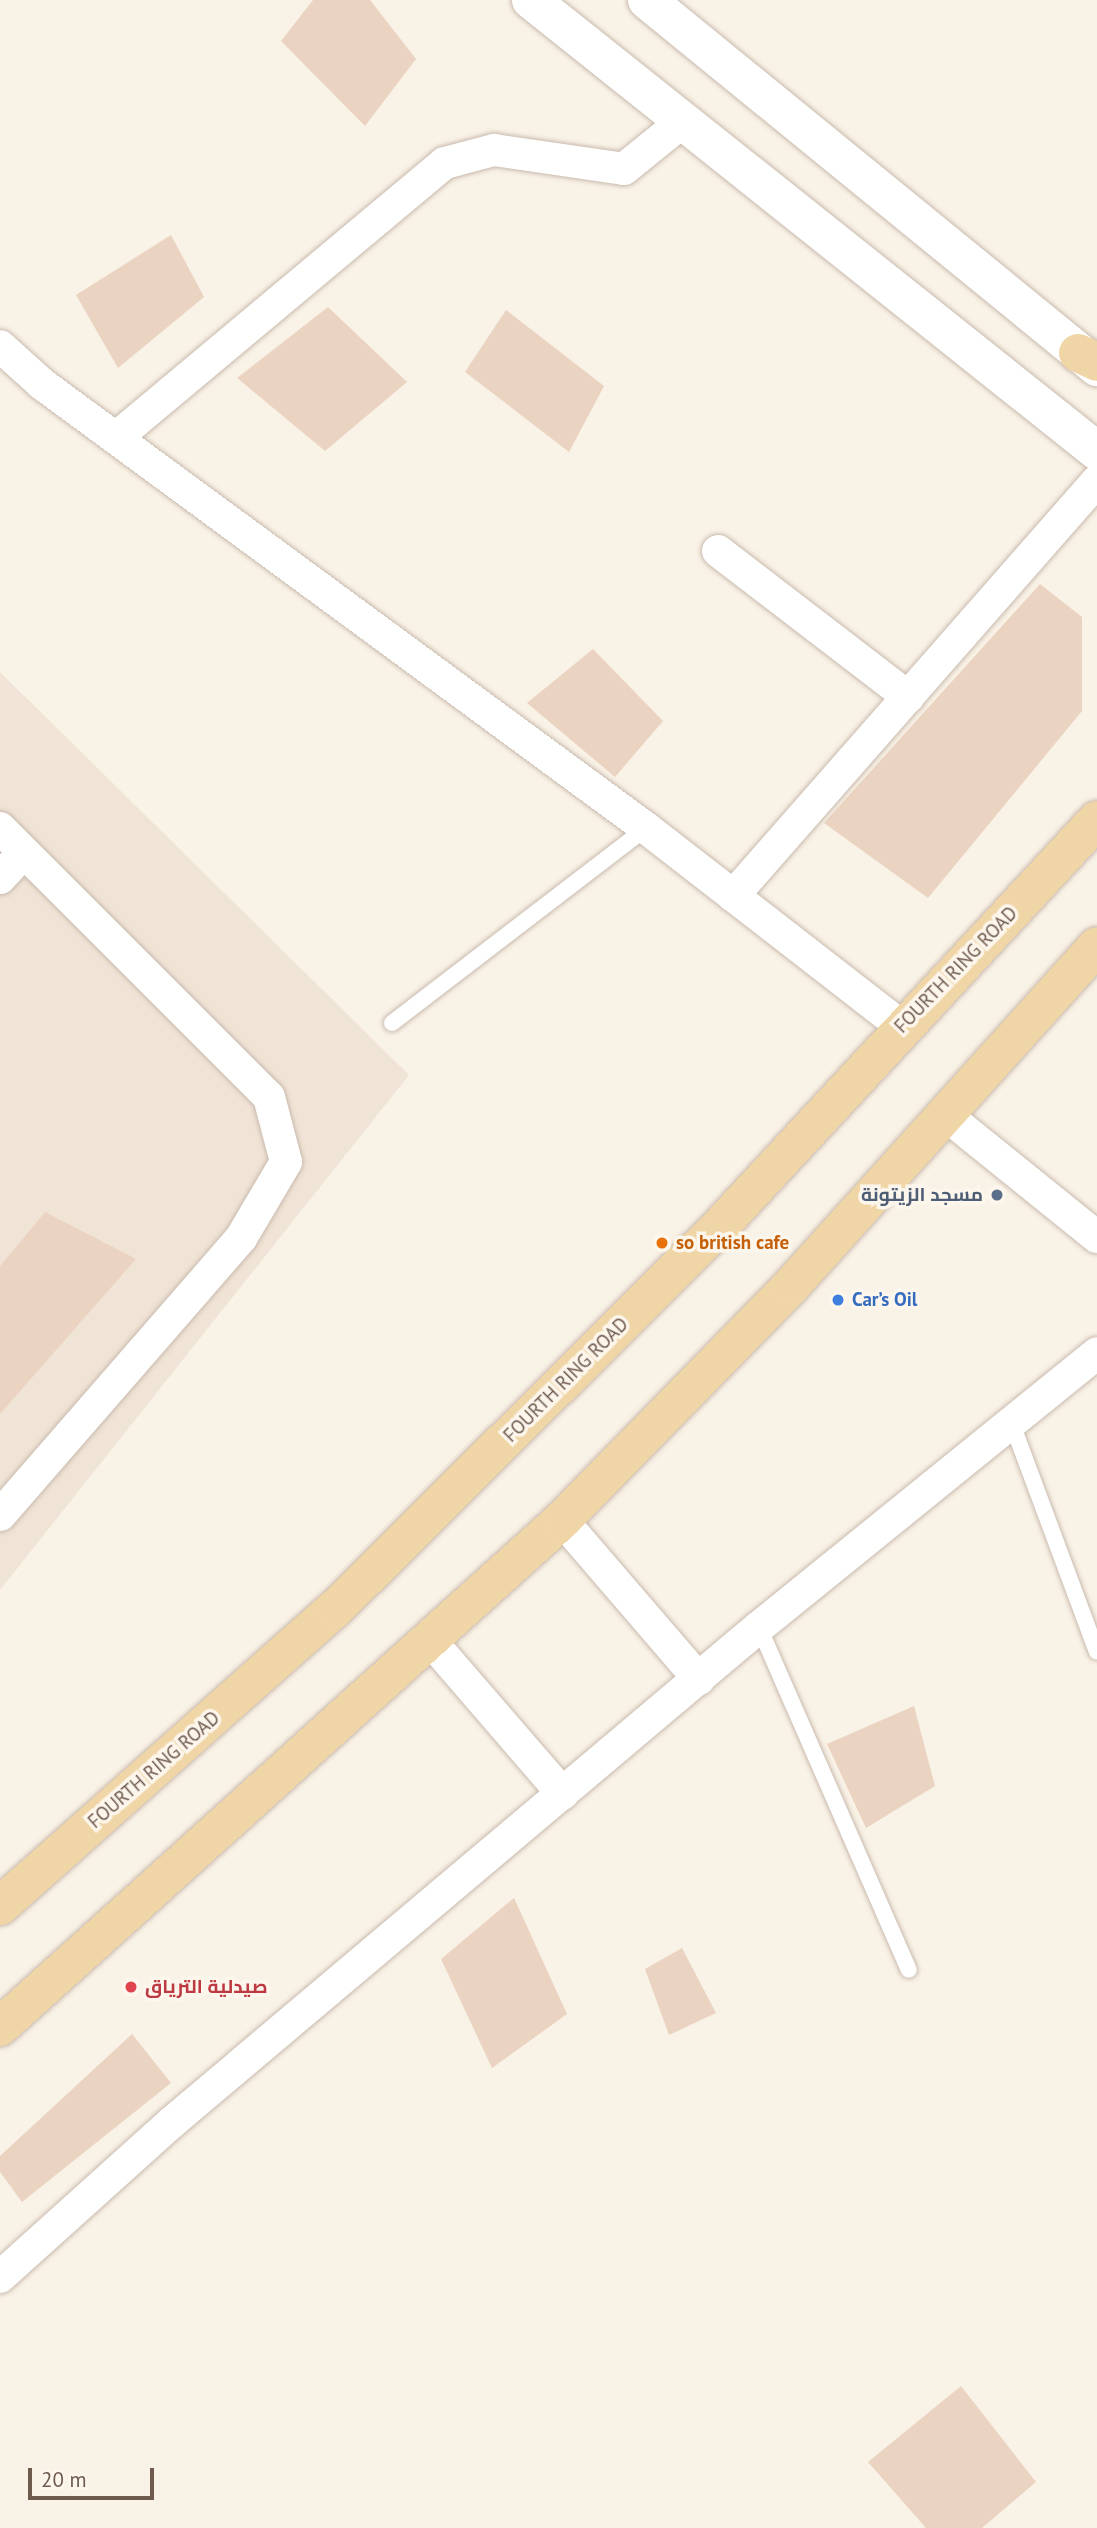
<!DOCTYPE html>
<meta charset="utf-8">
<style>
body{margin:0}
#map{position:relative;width:1097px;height:2528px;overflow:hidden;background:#f9f2e6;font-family:"PT Sans",Cairo,sans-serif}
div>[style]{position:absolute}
.residential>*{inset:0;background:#f0e4d6}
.building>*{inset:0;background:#ebd3c1}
.roads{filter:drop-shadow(0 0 2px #c9baae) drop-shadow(0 0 2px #c9baae)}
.service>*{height:16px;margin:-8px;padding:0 8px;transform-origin:8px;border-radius:8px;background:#fff}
.minor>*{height:32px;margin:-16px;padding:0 16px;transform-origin:16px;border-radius:16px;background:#fff}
.secondary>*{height:38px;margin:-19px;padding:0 19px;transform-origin:19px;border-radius:19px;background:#fff}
.primary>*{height:38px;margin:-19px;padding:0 19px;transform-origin:19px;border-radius:19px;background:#f0d6a7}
.dots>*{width:19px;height:19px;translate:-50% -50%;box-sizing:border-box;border:4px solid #fdf6ec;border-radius:50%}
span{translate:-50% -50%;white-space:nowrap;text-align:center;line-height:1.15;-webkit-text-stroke:7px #fdf6ec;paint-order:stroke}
.street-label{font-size:19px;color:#6f5b4e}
.service-label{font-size:19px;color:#4e5e75;font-weight:700}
.right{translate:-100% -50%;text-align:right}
.food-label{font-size:19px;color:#c56008;font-weight:700}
.left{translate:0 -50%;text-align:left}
.shop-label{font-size:19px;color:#366cbe;font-weight:700}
.health-label{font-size:19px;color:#be3a42;font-weight:700}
.scale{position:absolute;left:28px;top:2468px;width:126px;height:32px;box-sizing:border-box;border:4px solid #6f5b4e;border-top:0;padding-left:9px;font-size:21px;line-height:24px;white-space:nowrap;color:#6f5b4e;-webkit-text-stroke:5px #fdf6ec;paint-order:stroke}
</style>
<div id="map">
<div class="residential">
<i style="clip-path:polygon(0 672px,409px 1075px,0 1590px)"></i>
</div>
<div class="building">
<i style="clip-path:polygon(313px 0,370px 0,416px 59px,365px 126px,281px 41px)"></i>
<i style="clip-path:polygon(171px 235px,204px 297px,118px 368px,76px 295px)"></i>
<i style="clip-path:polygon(328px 307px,407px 382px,325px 451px,237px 378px)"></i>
<i style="clip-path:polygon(506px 310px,604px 386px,569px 452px,465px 372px)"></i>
<i style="clip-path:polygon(1040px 584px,1082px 617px,1082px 711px,928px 898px,824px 823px)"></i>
<i style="clip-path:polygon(593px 649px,663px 721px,615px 777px,527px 703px)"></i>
<i style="clip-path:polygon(45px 1212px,136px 1259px,0 1414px,0 1266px)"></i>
<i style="clip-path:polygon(914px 1706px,935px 1786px,866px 1828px,827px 1744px)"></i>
<i style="clip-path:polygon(514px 1898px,567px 2014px,492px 2068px,441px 1959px)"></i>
<i style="clip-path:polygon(682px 1948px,716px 2013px,669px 2035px,645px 1969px)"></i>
<i style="clip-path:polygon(132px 2034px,171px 2083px,22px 2202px,0 2172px,0 2156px)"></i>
<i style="clip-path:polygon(961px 2386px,1036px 2482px,982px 2528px,926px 2528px,868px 2462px)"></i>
</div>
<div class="roads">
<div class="service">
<i style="left:392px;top:1023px;width:320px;rotate:-37.5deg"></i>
<i style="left:1011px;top:1421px;width:246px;rotate:69.6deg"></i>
<i style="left:759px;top:1627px;width:374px;rotate:66.4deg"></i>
</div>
<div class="minor">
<i style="left:0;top:346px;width:57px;rotate:42.1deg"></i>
<i style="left:42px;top:384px;width:750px;rotate:36.32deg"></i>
<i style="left:646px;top:828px;width:323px;rotate:37.8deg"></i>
<i style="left:117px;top:437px;width:427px;rotate:-39.9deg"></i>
<i style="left:445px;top:163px;width:51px;rotate:-14.9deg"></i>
<i style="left:494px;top:150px;width:131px;rotate:8.3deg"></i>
<i style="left:624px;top:169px;width:75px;rotate:-39deg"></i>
<i style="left:718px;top:551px;width:240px;rotate:37.5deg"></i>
<i style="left:0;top:828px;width:380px;rotate:45deg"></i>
<i style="left:269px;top:1097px;width:67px;rotate:75.3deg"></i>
<i style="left:286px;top:1162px;width:88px;rotate:120.6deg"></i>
<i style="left:241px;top:1238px;width:367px;rotate:131deg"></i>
<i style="left:0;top:878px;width:35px;rotate:-47deg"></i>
<i style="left:733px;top:896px;width:552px;rotate:-48.75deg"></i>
<i style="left:947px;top:1116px;width:193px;rotate:38.9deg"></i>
<i style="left:562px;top:1520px;width:210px;rotate:49.3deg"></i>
<i style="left:430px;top:1640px;width:203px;rotate:49.2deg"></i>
<i style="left:0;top:2277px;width:230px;rotate:-42deg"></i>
<i style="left:171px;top:2123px;width:769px;rotate:-40.15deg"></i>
<i style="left:759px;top:1627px;width:435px;rotate:-39deg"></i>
</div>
<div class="secondary">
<i style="left:531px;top:0;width:724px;rotate:38.55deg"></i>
<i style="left:647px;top:0;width:581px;rotate:39.2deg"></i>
</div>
<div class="primary">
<i style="left:1078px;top:353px;width:21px;rotate:25deg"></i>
<i style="left:0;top:1906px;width:448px;rotate:-41.6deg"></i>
<i style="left:335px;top:1609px;width:546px;rotate:-44.85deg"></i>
<i style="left:722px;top:1224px;width:551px;rotate:-47.13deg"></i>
<i style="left:0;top:2027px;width:757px;rotate:-42.05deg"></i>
<i style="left:562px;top:1520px;width:327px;rotate:-45.6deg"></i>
<i style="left:791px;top:1286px;width:457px;rotate:-48deg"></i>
</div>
</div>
<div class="dots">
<i style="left:997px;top:1195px;background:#5c6f8a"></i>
<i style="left:662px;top:1243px;background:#e8710a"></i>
<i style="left:838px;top:1300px;background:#3f7fe0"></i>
<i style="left:131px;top:1987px;background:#e0444e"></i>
</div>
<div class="street-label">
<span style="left:956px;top:970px;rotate:-46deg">FOURTH RING ROAD</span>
<span style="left:566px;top:1380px;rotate:-45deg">FOURTH RING ROAD</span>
<span style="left:154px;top:1770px;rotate:-41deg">FOURTH RING ROAD</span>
</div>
<div class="service-label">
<span class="right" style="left:983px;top:1195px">مسجد الزيتونة</span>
</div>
<div class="food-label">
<span class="left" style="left:676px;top:1243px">so british cafe</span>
</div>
<div class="shop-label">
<span class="left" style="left:852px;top:1300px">Car’s Oil</span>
</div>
<div class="health-label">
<span class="left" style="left:145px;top:1987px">صيدلية الترياق</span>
</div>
<div class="scale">20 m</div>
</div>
